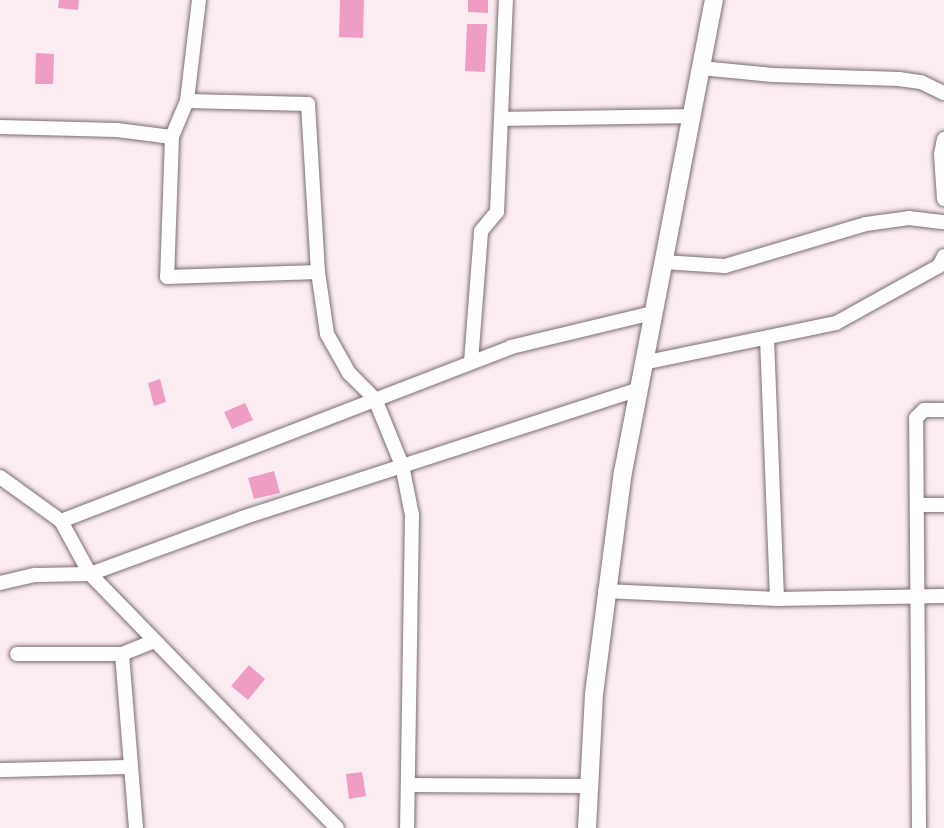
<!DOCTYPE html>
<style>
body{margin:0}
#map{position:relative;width:944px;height:828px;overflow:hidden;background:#fbecf2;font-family:Literata,serif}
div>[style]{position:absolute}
.building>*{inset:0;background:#f09dc3}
.roads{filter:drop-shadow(0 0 2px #7b6d73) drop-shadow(0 0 2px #7b6d73)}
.street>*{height:14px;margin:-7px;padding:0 7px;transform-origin:7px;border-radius:7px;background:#fff}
.secondary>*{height:18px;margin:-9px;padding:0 9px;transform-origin:9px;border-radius:9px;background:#fff}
span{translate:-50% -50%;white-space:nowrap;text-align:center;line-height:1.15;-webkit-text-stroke:4.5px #fbecf2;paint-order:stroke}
</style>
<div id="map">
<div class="building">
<i style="clip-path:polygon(59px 0,79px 0,78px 10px,58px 8px)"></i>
<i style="clip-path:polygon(340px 0,364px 0,363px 38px,339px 37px)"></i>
<i style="clip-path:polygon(468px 0,488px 0,488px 13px,468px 12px)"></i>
<i style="clip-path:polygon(467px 24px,487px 24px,485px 72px,465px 71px)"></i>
<i style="clip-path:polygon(36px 53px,54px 54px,53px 84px,35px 84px)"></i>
<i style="clip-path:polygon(160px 379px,166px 402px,154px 406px,148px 383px)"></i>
<i style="clip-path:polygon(245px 403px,253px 420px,232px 429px,224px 412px)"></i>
<i style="clip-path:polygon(274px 471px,280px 493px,254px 499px,248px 478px)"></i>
<i style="clip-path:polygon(249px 665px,265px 679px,248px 700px,231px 686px)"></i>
<i style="clip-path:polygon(362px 772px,366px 796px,349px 799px,346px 774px)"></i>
</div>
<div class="roads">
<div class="street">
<i style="left:199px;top:0;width:102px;rotate:96.8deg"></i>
<i style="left:187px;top:101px;width:39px;rotate:113deg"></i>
<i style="left:172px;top:137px;width:140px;rotate:92deg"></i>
<i style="left:167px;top:277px;width:151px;rotate:-1.9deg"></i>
<i style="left:318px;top:272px;width:63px;rotate:81.7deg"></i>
<i style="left:327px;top:334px;width:45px;rotate:60.6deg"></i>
<i style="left:349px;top:373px;width:37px;rotate:45deg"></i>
<i style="left:375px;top:399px;width:71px;rotate:67.8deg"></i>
<i style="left:402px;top:465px;width:51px;rotate:78.7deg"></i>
<i style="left:412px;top:515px;width:313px;rotate:90.9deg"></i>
<i style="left:701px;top:68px;width:72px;rotate:5.6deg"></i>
<i style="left:773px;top:75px;width:126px;rotate:1.8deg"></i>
<i style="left:899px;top:79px;width:22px;rotate:8deg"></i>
<i style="left:921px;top:82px;width:25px;rotate:26deg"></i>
<i style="left:187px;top:101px;width:121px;rotate:1.4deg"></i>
<i style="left:308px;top:104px;width:168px;rotate:86.6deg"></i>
<i style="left:501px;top:119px;width:190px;rotate:-0.9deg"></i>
<i style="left:0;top:127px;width:117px;rotate:1.5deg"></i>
<i style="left:117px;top:130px;width:55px;rotate:7.3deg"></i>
<i style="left:944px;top:139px;width:15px;rotate:101deg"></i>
<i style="left:941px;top:154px;width:45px;rotate:86.2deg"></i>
<i style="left:663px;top:262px;width:62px;rotate:3.7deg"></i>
<i style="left:725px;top:266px;width:147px;rotate:-16.6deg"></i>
<i style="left:866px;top:224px;width:43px;rotate:-7.9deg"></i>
<i style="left:909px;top:218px;width:35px;rotate:7deg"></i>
<i style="left:767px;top:338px;width:261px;rotate:87.8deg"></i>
<i style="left:471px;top:362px;width:131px;rotate:-85.6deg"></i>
<i style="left:481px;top:231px;width:25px;rotate:-50deg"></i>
<i style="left:497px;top:212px;width:212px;rotate:-87.6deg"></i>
<i style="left:643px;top:363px;width:197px;rotate:-11.7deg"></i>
<i style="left:836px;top:323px;width:118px;rotate:-29deg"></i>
<i style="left:939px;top:266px;width:11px;rotate:-63deg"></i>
<i style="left:0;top:477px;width:75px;rotate:35.8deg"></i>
<i style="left:61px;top:521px;width:60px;rotate:61.3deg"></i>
<i style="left:90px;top:574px;width:354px;rotate:45.8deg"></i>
<i style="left:918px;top:505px;width:26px"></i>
<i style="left:61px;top:521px;width:482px;rotate:-21.1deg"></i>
<i style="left:511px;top:347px;width:146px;rotate:-13.5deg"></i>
<i style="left:0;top:583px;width:37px;rotate:-13deg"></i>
<i style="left:36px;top:575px;width:54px;rotate:-1.1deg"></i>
<i style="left:90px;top:574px;width:162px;rotate:-20.2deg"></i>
<i style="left:242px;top:518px;width:416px;rotate:-18deg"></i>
<i style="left:605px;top:591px;width:172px;rotate:2.7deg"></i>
<i style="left:777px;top:599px;width:167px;rotate:-1deg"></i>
<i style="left:17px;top:654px;width:105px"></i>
<i style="left:122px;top:654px;width:35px;rotate:-22deg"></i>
<i style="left:122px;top:654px;width:175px;rotate:85.4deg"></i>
<i style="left:0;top:770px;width:131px;rotate:-1.3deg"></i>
<i style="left:409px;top:785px;width:179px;rotate:0.3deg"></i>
<i style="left:919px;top:828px;width:410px;rotate:-90.4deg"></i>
<i style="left:916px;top:418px;width:11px;rotate:-45deg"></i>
<i style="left:924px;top:410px;width:20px"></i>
</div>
<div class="secondary">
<i style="left:587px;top:828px;width:134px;rotate:-87deg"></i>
<i style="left:594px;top:694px;width:224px;rotate:-82.6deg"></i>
<i style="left:623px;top:472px;width:481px;rotate:-79.1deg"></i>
</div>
</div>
</div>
